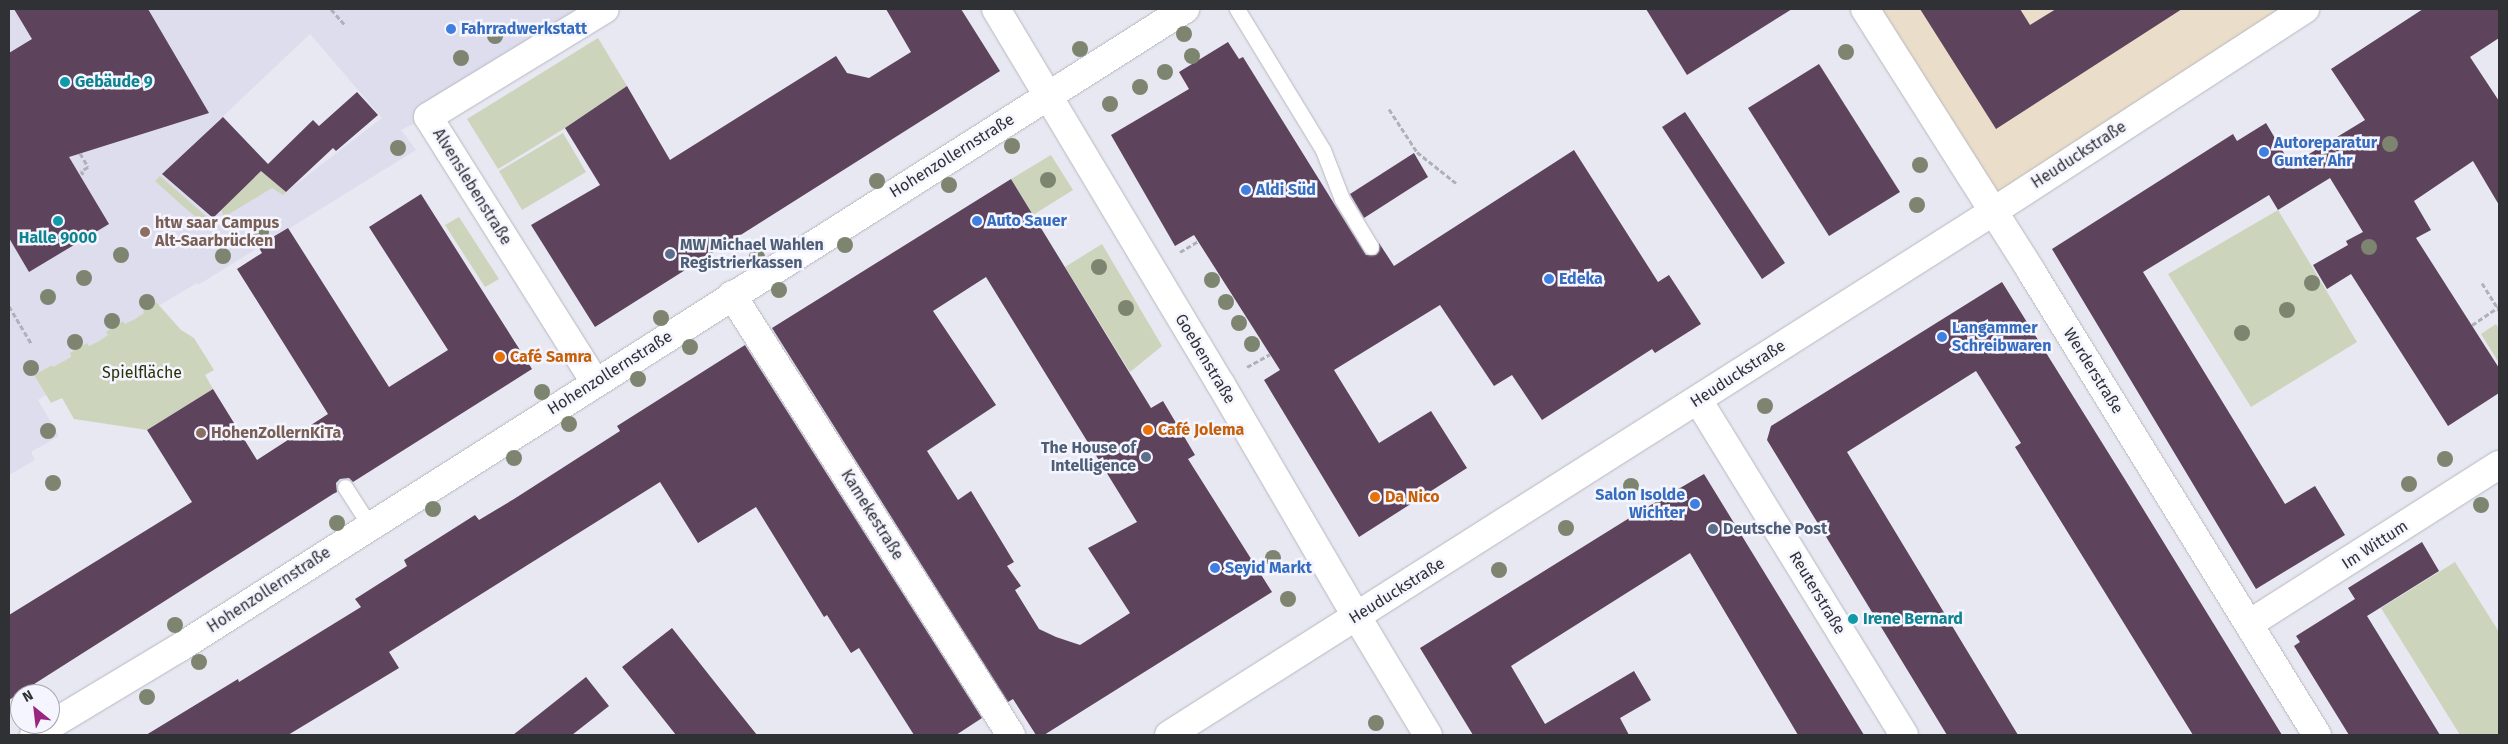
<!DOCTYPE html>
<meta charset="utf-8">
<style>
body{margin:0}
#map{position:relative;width:2508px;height:744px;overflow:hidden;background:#e7e8f1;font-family:"Fira Sans",sans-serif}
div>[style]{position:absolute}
.commercial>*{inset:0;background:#eaddc9}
.built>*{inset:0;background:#dde}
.green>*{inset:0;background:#ccd5bc}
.building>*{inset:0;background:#5d435c}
.path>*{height:3px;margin-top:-1.5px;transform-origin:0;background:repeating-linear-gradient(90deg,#b0b1b8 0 5px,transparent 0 7.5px)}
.roads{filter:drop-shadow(0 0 1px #b7b7c0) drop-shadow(0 0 1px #b7b7c0)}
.service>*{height:15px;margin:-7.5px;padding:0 7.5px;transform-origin:7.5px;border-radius:7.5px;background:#fff}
.minor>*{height:28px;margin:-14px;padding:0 14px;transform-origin:14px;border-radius:14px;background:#fff}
.tertiary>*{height:28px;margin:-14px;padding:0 14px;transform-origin:14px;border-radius:14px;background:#fff}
.trees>*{width:16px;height:16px;margin:-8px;border-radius:50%;background:#7d8470}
.dots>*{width:14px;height:14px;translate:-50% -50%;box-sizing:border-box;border:2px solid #f5f5ff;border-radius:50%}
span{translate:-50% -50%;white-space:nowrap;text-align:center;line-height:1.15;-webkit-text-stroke:5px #f5f5ff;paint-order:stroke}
.shop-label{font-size:16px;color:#366cbe;font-weight:700}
.left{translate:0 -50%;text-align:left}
.right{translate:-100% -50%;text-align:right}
.culture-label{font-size:16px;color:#0d838f;font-weight:700}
.street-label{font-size:16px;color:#303134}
.education-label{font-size:16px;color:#785e54;font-weight:700}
.service-label{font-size:16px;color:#4e5e75;font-weight:700}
.food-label{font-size:16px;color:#c56008;font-weight:700}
.park-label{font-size:16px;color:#273307}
.frame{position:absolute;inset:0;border:10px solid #303134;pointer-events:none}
.north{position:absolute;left:10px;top:684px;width:50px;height:50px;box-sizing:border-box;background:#f5f5ff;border:1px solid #a6a7ae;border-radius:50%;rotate:331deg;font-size:14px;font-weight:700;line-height:20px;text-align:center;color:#303134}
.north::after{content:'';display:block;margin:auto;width:18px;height:22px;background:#9b2682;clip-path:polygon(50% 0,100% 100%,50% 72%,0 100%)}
</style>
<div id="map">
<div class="commercial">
<i style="clip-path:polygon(1865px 9px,2305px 9px,1994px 211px)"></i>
</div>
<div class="built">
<i style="clip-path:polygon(evenodd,9px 9px,605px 9px,428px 117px,401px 130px,416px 150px,198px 285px,197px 283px,158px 306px,156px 302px,143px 310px,145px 313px,125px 325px,123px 322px,107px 332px,108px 335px,99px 341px,89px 346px,87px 344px,70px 354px,71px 357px,53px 367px,52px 365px,34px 375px,46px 395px,38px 400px,59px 436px,31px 452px,35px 460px,9px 475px,9px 9px,310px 34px,382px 118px,286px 192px,261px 171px,212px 218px,162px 174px,310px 34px)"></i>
</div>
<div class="green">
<i style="clip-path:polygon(598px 38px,627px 86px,565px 128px,498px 169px,467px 119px)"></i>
<i style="clip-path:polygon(563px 133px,586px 172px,522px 210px,499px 171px)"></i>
<i style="clip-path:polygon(1051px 155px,1073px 190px,1033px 215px,1011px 179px)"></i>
<i style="clip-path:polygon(261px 171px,286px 192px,283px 195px,272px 188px,224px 217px,221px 209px)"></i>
<i style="clip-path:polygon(160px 176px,214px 223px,207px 226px,185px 208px,155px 181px)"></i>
<i style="clip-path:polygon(2278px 210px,2357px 342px,2251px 407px,2168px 274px)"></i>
<i style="clip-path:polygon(459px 217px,499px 279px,485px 287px,445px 225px)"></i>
<i style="clip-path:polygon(1102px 244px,1162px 346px,1130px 372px,1065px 267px)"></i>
<i style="clip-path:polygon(156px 302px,181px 330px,194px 338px,214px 370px,205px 375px,213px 389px,147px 430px,74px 419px,62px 398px,51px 403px,34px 375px,52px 365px,53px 367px,71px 357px,70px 353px,87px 343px,89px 346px,99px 341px,108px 335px,106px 332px,123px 321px,125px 324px,135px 319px,144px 313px,143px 310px)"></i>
<i style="clip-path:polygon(2496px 324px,2499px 329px,2499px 363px,2481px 334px)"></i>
<i style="clip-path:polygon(2455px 562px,2499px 632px,2499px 735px,2460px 735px,2381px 608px)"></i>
</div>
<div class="building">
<i style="clip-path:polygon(14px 9px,148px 9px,209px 113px,69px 157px,109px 224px,29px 272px,9px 238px,9px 53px,32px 39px)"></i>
<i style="clip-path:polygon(886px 9px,961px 9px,1000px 71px,595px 327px,531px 225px,600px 185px,565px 128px,627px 86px,670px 160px,836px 56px,847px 73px,869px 78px,911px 52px)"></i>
<i style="clip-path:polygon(1646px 9px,1792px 9px,1687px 75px)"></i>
<i style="clip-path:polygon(1920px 9px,2020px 9px,2030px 25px,2056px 9px,2182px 9px,1996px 129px)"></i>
<i style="clip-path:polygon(2423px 9px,2499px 9px,2499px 38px,2470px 57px,2499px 101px,2499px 205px,2473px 161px,2414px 201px,2431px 230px,2416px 238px,2499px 368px,2499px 393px,2448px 426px,2351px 274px,2327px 289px,2313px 265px,2348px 245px,2346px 241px,2363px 232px,2330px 178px,2278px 210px,2269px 195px,2143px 272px,2285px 504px,2315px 486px,2345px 535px,2256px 589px,2052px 249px,2233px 134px,2237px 141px,2266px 123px,2291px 165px,2365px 120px,2331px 69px)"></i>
<i style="clip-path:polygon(1228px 42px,1239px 59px,1243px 57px,1366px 255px,1376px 255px,1379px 251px,1379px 243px,1394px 266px,1574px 150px,1658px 282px,1669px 275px,1701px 324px,1655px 353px,1652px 349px,1542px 420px,1512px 375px,1494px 386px,1440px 305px,1334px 370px,1379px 443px,1431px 411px,1467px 468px,1359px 537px,1264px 380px,1280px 370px,1194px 235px,1175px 246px,1111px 135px,1189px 89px,1179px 72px)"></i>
<i style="clip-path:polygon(1819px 64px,1900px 192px,1829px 236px,1748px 108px)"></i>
<i style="clip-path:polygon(357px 92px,378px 115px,336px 151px,333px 148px,286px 192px,261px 171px,213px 218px,162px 174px,223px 117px,268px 164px,313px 120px,319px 126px)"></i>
<i style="clip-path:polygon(1685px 112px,1785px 263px,1762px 279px,1662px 127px)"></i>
<i style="clip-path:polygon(1414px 153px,1428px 177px,1364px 218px,1350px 194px)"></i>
<i style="clip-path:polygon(evenodd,1011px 179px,1151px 408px,1163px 401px,1195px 455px,1188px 459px,1272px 592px,1044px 735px,1036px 735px,1013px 699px,1008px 702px,772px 328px,1011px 179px,986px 277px,1137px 522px,1088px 548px,1130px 613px,1080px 645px,1056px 637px,1039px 629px,1015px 590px,1021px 586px,1007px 566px,1014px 562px,971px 491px,958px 500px,927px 451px,996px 405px,933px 311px,986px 277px)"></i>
<i style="clip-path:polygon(421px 194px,532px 369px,353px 482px,349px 478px,340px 479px,336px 483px,337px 492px,333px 494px,9px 700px,9px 615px,192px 502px,147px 430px,213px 389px,257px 460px,328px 414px,237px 269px,262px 253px,258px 246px,288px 228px,389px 387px,448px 350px,369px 227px)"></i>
<i style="clip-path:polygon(2002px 282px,2129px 486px,2282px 735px,2193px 735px,2015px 447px,2021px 443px,1976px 371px,1847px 452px,2018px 735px,1947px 735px,1767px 440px,1771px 426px)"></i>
<i style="clip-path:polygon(745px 345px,982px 718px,956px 735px,914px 735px,859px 648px,851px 653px,827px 615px,824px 617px,756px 507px,698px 543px,660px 482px,389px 652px,399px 668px,288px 735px,146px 735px,238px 679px,239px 682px,361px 607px,355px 599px,407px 566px,404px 560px,475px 515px,479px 520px,514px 499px,620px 431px,617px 426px)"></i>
<i style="clip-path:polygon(1704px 474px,1864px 735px,1798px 735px,1690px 553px,1511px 666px,1545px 724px,1634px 671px,1651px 700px,1620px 718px,1629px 735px,1473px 735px,1420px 648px,1639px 512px)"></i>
<i style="clip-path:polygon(2422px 542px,2439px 571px,2367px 616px,2440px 735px,2349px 735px,2294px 646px,2300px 642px,2296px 636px,2355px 599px,2348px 588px)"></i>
<i style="clip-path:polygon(672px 628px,717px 685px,757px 735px,676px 735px,622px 667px)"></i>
<i style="clip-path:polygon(586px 677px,609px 706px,572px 735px,513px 735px)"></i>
</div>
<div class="path">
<i style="left:331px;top:9px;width:20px;rotate:49deg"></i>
<i style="left:1389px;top:109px;width:51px;rotate:56.9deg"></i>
<i style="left:1417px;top:152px;width:50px;rotate:38.5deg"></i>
<i style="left:80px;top:153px;width:16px;rotate:60deg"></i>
<i style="left:88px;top:167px;width:8px;rotate:150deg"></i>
<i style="left:81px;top:171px;width:4px;rotate:56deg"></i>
<i style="left:1180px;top:252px;width:21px;rotate:-31deg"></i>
<i style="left:2482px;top:283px;width:32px;rotate:58deg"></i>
<i style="left:9px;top:306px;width:43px;rotate:59.3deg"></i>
<i style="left:2472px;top:325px;width:32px;rotate:-34deg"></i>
<i style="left:1247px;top:367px;width:26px;rotate:-29deg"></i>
</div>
<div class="roads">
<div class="service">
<i style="left:1237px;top:9px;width:165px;rotate:58.6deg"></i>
<i style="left:1323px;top:150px;width:53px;rotate:68.8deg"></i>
<i style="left:1342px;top:199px;width:56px;rotate:58.9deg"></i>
<i style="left:345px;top:487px;width:46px;rotate:57.3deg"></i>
</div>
<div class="minor">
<i style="left:996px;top:9px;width:436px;rotate:59.1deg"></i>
<i style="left:1220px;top:383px;width:271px;rotate:59.7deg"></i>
<i style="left:1865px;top:9px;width:310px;rotate:57.6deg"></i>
<i style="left:2031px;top:271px;width:545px;rotate:58.35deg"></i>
<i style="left:732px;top:295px;width:521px;rotate:57.62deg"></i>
<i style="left:595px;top:382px;width:313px;rotate:-122.2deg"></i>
<i style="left:428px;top:117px;width:207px;rotate:-31.4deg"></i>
<i style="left:1698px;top:400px;width:393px;rotate:58.4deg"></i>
<i style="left:2249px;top:624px;width:296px;rotate:-32.5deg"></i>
<i style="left:34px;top:735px;width:169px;rotate:-31deg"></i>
<i style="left:179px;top:648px;width:1192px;rotate:-32.42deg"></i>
</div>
<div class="tertiary">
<i style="left:1357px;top:617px;width:138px;rotate:59deg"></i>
<i style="left:1169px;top:735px;width:977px;rotate:-32.42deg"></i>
<i style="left:1994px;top:211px;width:371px;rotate:-33deg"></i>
</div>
</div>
<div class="trees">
<i style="left:1184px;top:34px"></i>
<i style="left:495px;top:36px"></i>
<i style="left:1080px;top:49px"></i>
<i style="left:1846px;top:52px"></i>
<i style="left:1192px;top:56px"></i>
<i style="left:461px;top:58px"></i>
<i style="left:1165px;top:72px"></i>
<i style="left:1140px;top:87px"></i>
<i style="left:1110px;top:104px"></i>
<i style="left:2390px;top:144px"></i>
<i style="left:1012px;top:146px"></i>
<i style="left:398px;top:148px"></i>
<i style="left:1920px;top:165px"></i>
<i style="left:1048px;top:180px"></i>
<i style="left:877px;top:181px"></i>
<i style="left:949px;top:185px"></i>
<i style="left:1917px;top:205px"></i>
<i style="left:261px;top:232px"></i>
<i style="left:845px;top:245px"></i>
<i style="left:2369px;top:247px"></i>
<i style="left:121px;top:255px"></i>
<i style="left:223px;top:256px"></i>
<i style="left:757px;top:257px"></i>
<i style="left:1099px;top:267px"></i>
<i style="left:84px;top:278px"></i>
<i style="left:1212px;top:280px"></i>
<i style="left:2312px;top:283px"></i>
<i style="left:779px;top:290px"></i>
<i style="left:48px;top:297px"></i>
<i style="left:147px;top:302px"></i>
<i style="left:1226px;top:302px"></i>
<i style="left:1126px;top:308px"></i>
<i style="left:2287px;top:310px"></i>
<i style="left:661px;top:318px"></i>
<i style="left:112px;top:321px"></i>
<i style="left:1239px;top:323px"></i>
<i style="left:2242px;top:333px"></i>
<i style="left:75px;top:342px"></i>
<i style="left:1252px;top:344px"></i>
<i style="left:690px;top:347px"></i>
<i style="left:31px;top:368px"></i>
<i style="left:638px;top:379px"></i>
<i style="left:542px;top:392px"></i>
<i style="left:1765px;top:406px"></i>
<i style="left:569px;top:424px"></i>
<i style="left:48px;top:431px"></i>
<i style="left:514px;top:458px"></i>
<i style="left:2445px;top:459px"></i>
<i style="left:53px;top:483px"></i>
<i style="left:2409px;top:484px"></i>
<i style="left:1631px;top:486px"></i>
<i style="left:2481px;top:505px"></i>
<i style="left:433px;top:509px"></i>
<i style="left:337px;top:523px"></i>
<i style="left:1566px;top:528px"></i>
<i style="left:1273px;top:558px"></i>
<i style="left:1499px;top:570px"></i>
<i style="left:1288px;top:599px"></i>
<i style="left:175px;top:625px"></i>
<i style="left:199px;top:662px"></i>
<i style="left:147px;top:697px"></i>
<i style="left:1376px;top:723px"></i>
</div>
<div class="dots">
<i style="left:451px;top:29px;background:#3f7fe0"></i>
<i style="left:65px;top:82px;background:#0f9aa8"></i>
<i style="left:2264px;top:152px;background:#3f7fe0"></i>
<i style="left:1246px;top:190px;background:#3f7fe0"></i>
<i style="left:58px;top:221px;background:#0f9aa8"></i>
<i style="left:977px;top:221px;background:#3f7fe0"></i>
<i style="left:145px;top:232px;background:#8d6e63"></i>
<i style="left:670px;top:254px;background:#5c6f8a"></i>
<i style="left:1549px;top:279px;background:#3f7fe0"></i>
<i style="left:1942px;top:337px;background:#3f7fe0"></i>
<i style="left:500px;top:357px;background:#e8710a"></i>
<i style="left:1148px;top:430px;background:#e8710a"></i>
<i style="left:201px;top:433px;background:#8d6e63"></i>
<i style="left:1146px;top:457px;background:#5c6f8a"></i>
<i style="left:1375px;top:497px;background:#e8710a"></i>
<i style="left:1695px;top:504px;background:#3f7fe0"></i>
<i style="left:1713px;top:529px;background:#5c6f8a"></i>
<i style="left:1215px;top:568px;background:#3f7fe0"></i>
<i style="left:1853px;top:619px;background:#0f9aa8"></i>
</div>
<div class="shop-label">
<span class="left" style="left:461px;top:29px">Fahrradwerkstatt</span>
<span class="left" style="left:2274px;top:152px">Autoreparatur<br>Gunter Ahr</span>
<span class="left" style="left:1256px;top:190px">Aldi Süd</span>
<span class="left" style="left:987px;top:221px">Auto Sauer</span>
<span class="left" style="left:1559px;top:279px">Edeka</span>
<span class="left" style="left:1952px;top:337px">Langammer<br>Schreibwaren</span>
<span class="right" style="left:1685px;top:504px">Salon Isolde<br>Wichter</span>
<span class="left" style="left:1225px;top:568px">Seyid Markt</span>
</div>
<div class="culture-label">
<span class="left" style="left:75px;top:82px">Gebäude 9</span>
<span style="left:58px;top:238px">Halle 9000</span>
<span class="left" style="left:1863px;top:619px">Irene Bernard</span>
</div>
<div class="street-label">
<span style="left:2079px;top:155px;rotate:-33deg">Heuduckstraße</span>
<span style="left:952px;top:156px;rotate:-32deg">Hohenzollernstraße</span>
<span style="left:472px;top:187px;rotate:58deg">Alvenslebenstraße</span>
<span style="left:1205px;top:359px;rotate:59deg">Goebenstraße</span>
<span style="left:2093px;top:371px;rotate:58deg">Werderstraße</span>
<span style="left:610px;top:373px;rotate:-32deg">Hohenzollernstraße</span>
<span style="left:1738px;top:374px;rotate:-33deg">Heuduckstraße</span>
<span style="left:872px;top:515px;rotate:58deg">Kamekestraße</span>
<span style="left:2375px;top:545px;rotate:-33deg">Im Wittum</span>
<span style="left:269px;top:590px;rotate:-33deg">Hohenzollernstraße</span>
<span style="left:1397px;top:591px;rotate:-32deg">Heuduckstraße</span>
<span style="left:1817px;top:593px;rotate:59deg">Reuterstraße</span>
</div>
<div class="education-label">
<span class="left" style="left:155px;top:232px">htw saar Campus<br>Alt-Saarbrücken</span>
<span class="left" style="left:211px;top:433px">HohenZollernKiTa</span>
</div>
<div class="service-label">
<span class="left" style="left:680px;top:254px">MW Michael Wahlen<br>Registrierkassen</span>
<span class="right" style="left:1136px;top:457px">The House of<br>Intelligence</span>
<span class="left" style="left:1723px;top:529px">Deutsche Post</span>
</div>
<div class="food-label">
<span class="left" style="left:510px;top:357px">Café Samra</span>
<span class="left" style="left:1158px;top:430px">Café Jolema</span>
<span class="left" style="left:1385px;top:497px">Da Nico</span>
</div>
<div class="park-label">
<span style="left:142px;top:373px">Spielfläche</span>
</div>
<div class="frame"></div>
<div class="north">N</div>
</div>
